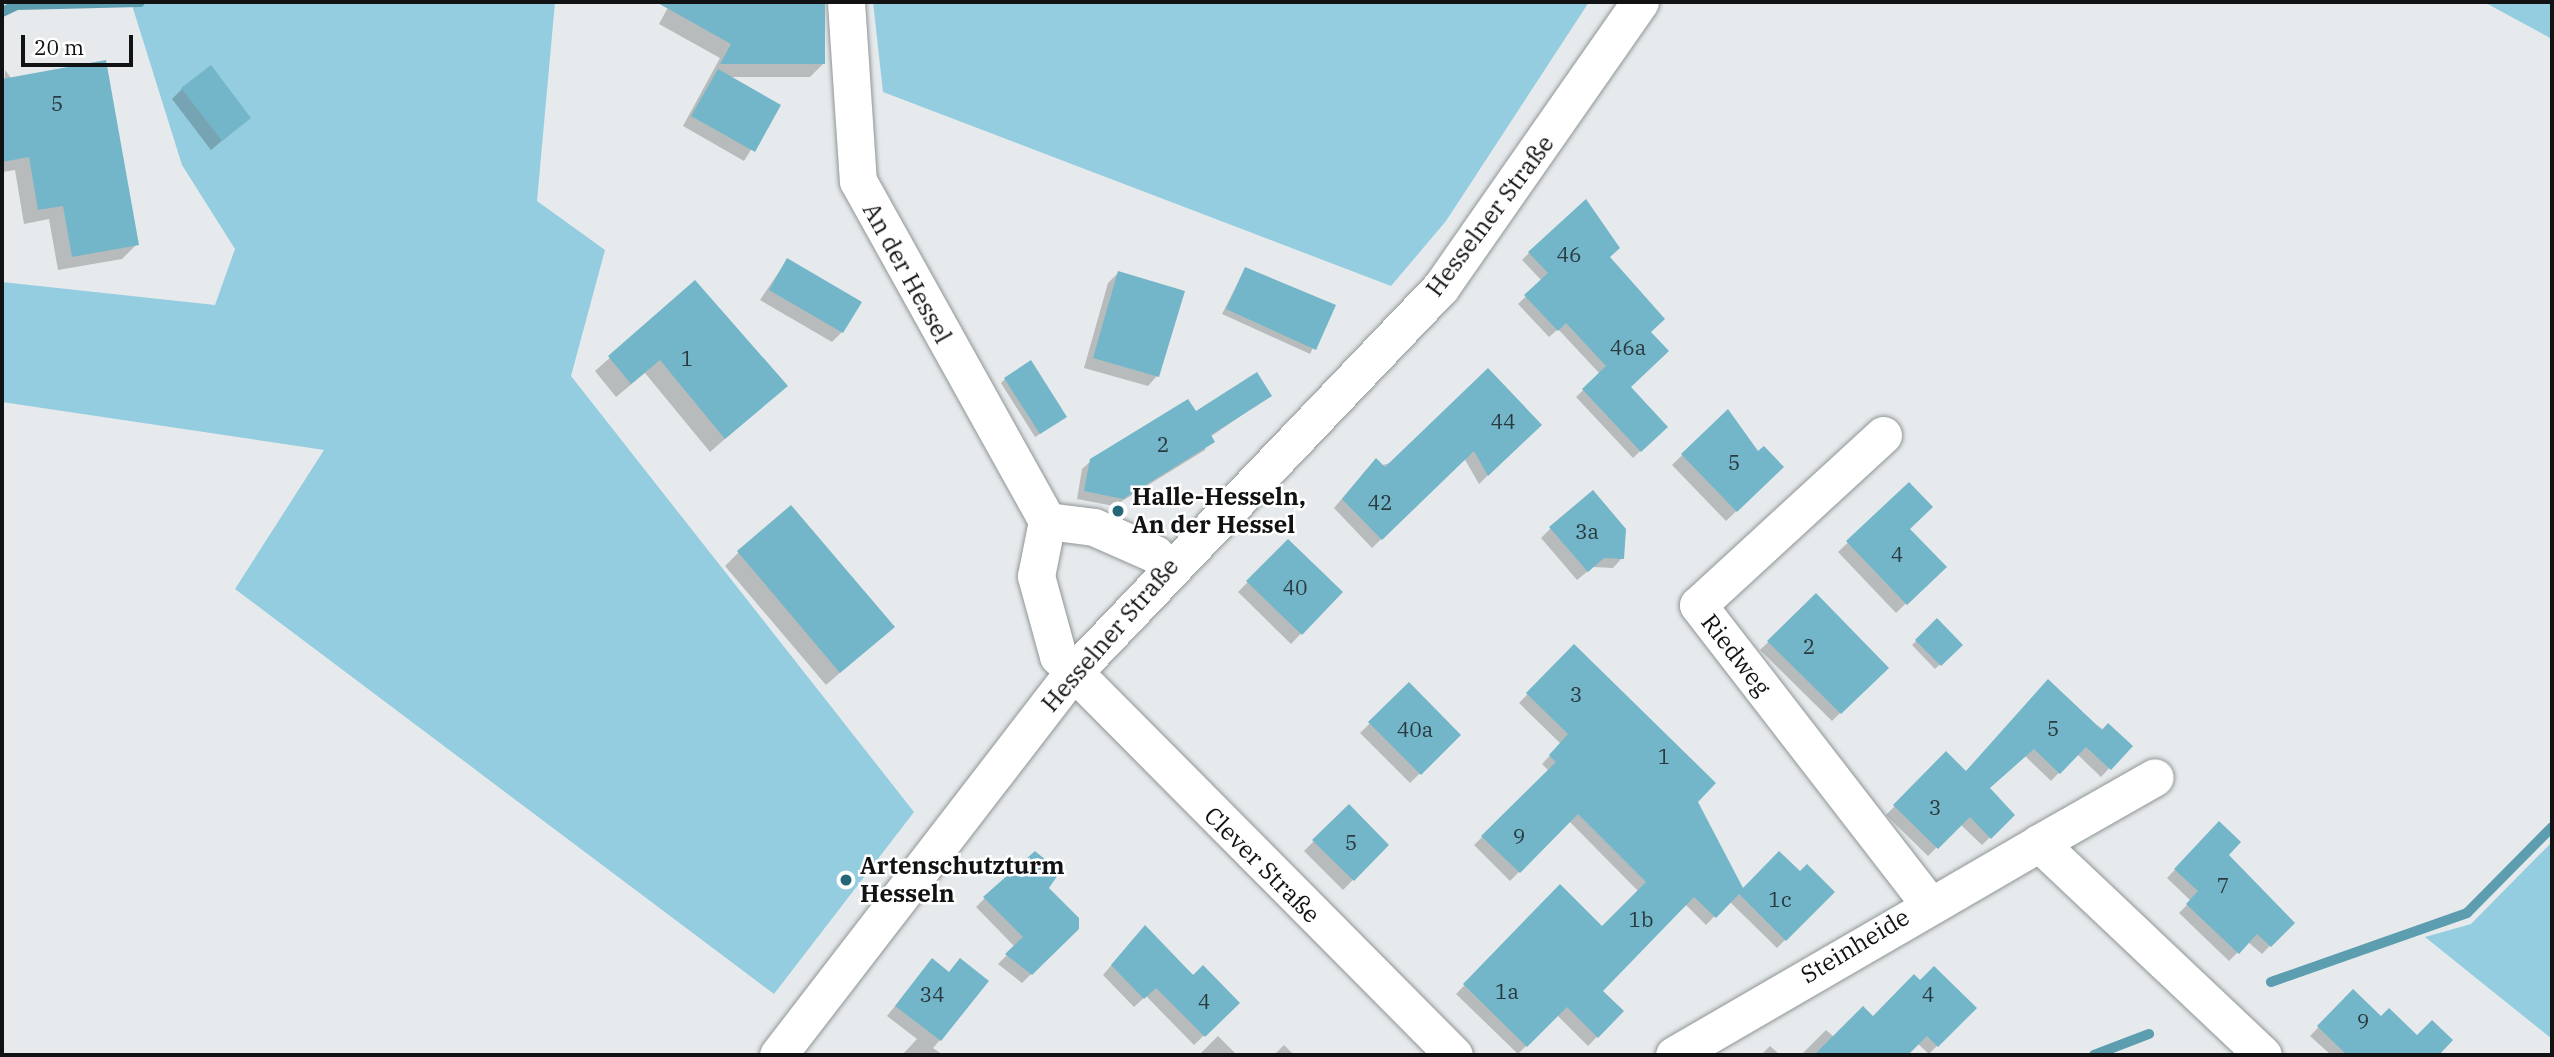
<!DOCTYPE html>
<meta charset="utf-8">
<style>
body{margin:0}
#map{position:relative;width:2554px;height:1057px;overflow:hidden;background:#e6eaec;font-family:"IBM Plex Serif",serif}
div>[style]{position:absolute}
.green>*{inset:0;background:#94cddf}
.shadow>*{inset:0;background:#0003}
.stream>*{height:10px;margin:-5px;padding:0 5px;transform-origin:5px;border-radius:5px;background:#5c9db0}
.building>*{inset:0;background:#74b6c9}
.roads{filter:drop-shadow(0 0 2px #909596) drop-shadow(0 0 2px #909596)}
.minor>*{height:37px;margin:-18.5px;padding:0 18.5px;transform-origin:18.5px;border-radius:18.5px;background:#fff}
.dots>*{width:19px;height:19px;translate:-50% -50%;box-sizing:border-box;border:4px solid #fff;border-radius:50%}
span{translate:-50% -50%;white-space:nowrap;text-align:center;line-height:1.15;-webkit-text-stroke:5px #fff;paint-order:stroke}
.number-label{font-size:21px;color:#2a3b40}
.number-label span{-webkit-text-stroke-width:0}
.street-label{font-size:24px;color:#111213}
.poi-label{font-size:24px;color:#111213;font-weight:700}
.left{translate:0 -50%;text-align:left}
.frame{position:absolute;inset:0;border:4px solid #111213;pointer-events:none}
.scale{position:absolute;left:21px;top:35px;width:112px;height:32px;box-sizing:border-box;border:4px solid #111213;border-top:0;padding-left:9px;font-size:21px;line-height:24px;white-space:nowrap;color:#111213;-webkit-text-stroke:5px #fff;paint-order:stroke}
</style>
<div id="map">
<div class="green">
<i style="clip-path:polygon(131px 2px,555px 2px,537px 201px,605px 250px,571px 376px,914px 812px,774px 994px,235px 589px,324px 450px,2px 402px,2px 282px,215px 305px,235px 249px,182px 165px)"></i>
<i style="clip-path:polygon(873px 2px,1589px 2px,1446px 221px,1391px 286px,883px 92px)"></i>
<i style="clip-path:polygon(2484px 2px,2552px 2px,2552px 39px)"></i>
<i style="clip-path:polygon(2552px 842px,2552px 1039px,2425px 937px,2471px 924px)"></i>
</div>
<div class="shadow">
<i style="clip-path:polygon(671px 2px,823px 2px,823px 64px,810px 77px,729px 77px,779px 105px,744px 161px,683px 126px,720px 58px,659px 24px)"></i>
<i style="clip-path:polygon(5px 70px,137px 244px,122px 259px,58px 270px,49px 219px,24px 224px,15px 170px,2px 172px)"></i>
<i style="clip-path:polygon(182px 89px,249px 118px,211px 150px,172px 99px)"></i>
<i style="clip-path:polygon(1529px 253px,1608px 257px,1649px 332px,1629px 387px,1665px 427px,1633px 458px,1576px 397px,1600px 374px,1558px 329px,1549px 337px,1518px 304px,1542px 281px,1522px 260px)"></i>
<i style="clip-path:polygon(787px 260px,842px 332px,832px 342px,760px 300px)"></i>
<i style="clip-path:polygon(1245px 269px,1334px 306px,1310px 354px,1222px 314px)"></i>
<i style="clip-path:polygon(1118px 273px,1157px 376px,1148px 386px,1084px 368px,1108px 283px)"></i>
<i style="clip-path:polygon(695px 282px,786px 386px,710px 452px,645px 373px,616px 397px,595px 371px)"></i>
<i style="clip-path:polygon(1005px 379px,1060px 421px,1035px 437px,1001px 383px)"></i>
<i style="clip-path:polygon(1270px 396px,1210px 437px,1205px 450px,1114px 506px,1077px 499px,1082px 469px,1091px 461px,1196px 414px)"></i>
<i style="clip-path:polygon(1728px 411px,1758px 454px,1782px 467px,1726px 521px,1672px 465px)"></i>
<i style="clip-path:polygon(1539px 425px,1479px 484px,1464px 458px,1372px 548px,1334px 508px,1367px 469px)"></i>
<i style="clip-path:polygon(1909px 484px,1908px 529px,1944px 567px,1896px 613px,1838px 552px)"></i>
<i style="clip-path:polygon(1551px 528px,1622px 558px,1613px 568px,1593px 567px,1577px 580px,1541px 538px)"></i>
<i style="clip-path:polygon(1288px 541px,1341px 592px,1291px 644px,1238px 592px)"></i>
<i style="clip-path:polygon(739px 552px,892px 627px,826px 685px,725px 566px)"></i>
<i style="clip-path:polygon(1816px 596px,1886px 668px,1832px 721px,1760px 650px)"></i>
<i style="clip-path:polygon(1937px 621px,1961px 645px,1935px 669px,1912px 645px)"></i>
<i style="clip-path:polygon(1574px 646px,1696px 802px,1742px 891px,1800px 873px,1832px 892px,1777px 948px,1729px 901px,1706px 925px,1685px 904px,1600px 991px,1622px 1011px,1588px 1046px,1557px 1015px,1518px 1054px,1456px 994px,1560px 887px,1602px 929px,1639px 892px,1569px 821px,1510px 881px,1474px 845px,1549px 771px,1542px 764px,1561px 744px,1519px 703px)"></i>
<i style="clip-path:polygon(1409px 685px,1459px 735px,1410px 783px,1360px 733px)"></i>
<i style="clip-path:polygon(2040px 690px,2130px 746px,2101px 777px,2077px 754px,2051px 781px,2025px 756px,1988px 789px,2013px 815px,1982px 845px,1960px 824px,1928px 856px,1886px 815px,1946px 754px,1966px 773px)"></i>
<i style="clip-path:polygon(1349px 806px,1387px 845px,1343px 890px,1304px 851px)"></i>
<i style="clip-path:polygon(2219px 824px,2227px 855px,2292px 923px,2262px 954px,2248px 942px,2229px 961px,2179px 913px,2191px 901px,2167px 878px)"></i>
<i style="clip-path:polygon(1047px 888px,1077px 929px,1022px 983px,998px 964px,1015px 947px,976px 907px,985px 898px)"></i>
<i style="clip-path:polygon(1135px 937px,1237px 1003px,1194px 1045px,1146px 996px,1134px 1007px,1103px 975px)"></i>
<i style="clip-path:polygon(932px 960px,940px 1040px,933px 1048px,943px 1055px,902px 1055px,917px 1039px,887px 1016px)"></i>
<i style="clip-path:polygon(1920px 982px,1974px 1008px,1929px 1054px,1917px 1043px,1905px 1055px,1801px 1055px,1826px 1030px,1834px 1037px,1873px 1018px)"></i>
<i style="clip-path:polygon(2353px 991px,2381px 1018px,2417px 1037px,2450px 1040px,2435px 1055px,2331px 1055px,2310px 1036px)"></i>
<i style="clip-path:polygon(1218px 1036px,1237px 1055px,1199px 1055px)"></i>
<i style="clip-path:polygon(1284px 1045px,1294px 1055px,1274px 1055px)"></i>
<i style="clip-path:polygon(1770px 1046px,1780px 1055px,1761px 1055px)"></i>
</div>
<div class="stream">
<i style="left:2px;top:12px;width:17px;rotate:-25deg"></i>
<i style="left:17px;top:5px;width:123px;rotate:-1.4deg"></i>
<i style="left:2271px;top:982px;width:208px;rotate:-19.4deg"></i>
<i style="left:2467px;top:913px;width:121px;rotate:-45.3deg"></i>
<i style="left:2094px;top:1055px;width:59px;rotate:-20.9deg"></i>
</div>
<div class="building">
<i style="clip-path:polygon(656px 2px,825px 2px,825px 64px,720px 64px,731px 44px)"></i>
<i style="clip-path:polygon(106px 60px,139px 245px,72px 257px,63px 206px,38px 210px,29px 157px,2px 162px,2px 79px)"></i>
<i style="clip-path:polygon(211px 65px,251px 118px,222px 141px,181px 88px)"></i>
<i style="clip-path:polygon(718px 69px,781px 105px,755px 152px,691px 116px)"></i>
<i style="clip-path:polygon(1586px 199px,1620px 248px,1610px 257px,1665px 319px,1651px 332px,1669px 351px,1631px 387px,1668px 427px,1641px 452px,1582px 389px,1606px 366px,1566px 323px,1558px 331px,1524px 295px,1548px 273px,1528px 252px)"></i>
<i style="clip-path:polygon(787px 258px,862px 302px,843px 333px,769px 290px)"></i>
<i style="clip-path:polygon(1245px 267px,1336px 305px,1316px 350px,1226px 309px)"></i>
<i style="clip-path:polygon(1118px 271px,1185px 291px,1159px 377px,1093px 358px)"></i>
<i style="clip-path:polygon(695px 280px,788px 386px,725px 439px,660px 360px,631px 384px,608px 356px)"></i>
<i style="clip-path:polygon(1031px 360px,1067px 417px,1040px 434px,1004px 378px)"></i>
<i style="clip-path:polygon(1488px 368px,1542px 425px,1488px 476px,1474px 451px,1382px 540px,1342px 499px,1376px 458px,1385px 467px)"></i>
<i style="clip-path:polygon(1257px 372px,1272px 396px,1211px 435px,1215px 442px,1123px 499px,1084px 491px,1090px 459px,1188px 399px,1196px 411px)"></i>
<i style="clip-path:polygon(1728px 409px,1758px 451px,1764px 446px,1784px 467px,1737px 512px,1681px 454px)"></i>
<i style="clip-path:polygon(1909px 482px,1933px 507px,1910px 529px,1947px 567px,1907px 605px,1846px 541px)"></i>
<i style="clip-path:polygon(1593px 490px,1626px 529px,1624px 559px,1604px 558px,1588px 572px,1549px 527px)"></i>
<i style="clip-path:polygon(791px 505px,895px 627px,840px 673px,737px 551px)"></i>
<i style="clip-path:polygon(1288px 539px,1343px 592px,1302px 635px,1246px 581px)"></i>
<i style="clip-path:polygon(1816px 593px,1889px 668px,1841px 714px,1767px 641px)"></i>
<i style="clip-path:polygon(1937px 618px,1963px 645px,1941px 666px,1915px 640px)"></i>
<i style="clip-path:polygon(1574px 644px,1716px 783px,1698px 802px,1743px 888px,1779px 851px,1800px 871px,1807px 864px,1835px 892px,1786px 941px,1739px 894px,1716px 918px,1694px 897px,1603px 991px,1624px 1011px,1598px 1038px,1567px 1007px,1527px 1047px,1463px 984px,1560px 884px,1602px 926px,1646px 882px,1578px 814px,1520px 873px,1481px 836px,1556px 762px,1549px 755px,1568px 734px,1526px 693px)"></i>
<i style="clip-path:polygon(2048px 679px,2102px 730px,2108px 723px,2133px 746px,2111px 770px,2086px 747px,2060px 774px,2034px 749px,1990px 788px,2015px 815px,1991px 839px,1970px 817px,1938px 849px,1893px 805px,1946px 751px,1966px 771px)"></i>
<i style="clip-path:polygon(1409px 682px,1461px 735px,1421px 775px,1368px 722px)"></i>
<i style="clip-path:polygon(1349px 804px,1389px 845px,1354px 881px,1312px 840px)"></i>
<i style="clip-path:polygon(2219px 821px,2241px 842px,2229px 855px,2295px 923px,2271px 947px,2257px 934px,2239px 954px,2186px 904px,2198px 891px,2174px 869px)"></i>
<i style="clip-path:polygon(1035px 851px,1060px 872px,1049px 888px,1079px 918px,1079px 929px,1032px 975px,1005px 954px,1023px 937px,983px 897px)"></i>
<i style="clip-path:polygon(1145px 925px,1193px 975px,1203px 965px,1240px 1003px,1205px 1037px,1156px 988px,1144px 999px,1111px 965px)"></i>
<i style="clip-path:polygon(932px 958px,949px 972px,960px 958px,989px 981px,941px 1041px,895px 1006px)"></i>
<i style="clip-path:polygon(1934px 966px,1977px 1008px,1938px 1047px,1927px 1036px,1908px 1055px,1814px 1055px,1863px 1006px,1873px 1016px,1914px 974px,1920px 980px)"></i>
<i style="clip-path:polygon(2353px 989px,2381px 1016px,2389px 1008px,2417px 1035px,2432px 1020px,2453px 1040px,2439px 1055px,2347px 1055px,2317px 1026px)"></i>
</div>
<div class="roads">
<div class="minor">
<i style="left:846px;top:2px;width:179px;rotate:86.2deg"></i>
<i style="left:858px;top:181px;width:389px;rotate:60.9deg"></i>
<i style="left:1047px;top:521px;width:56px;rotate:101.3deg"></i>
<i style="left:1036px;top:576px;width:83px;rotate:74.6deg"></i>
<i style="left:1058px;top:656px;width:562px;rotate:45.22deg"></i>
<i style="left:1883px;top:435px;width:251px;rotate:137.4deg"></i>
<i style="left:1698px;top:605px;width:376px;rotate:52.3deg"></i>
<i style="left:1047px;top:521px;width:47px;rotate:7.3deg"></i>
<i style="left:1094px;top:527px;width:67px;rotate:23.9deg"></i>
<i style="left:1155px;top:554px;width:18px;rotate:45deg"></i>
<i style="left:2039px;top:843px;width:133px;rotate:-29.6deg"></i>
<i style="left:778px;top:1055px;width:480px;rotate:-52.4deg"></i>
<i style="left:1071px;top:675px;width:536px;rotate:-46.36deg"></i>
<i style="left:1441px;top:287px;width:348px;rotate:-55.1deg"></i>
<i style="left:1674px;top:1055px;width:422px;rotate:-30.1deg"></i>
<i style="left:2039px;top:843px;width:308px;rotate:43.4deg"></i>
</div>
</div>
<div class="dots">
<i style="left:1118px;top:511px;background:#236778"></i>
<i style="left:846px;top:880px;background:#236778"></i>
</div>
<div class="number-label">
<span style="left:57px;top:103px">5</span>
<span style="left:1569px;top:254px">46</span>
<span style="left:1628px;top:347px">46a</span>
<span style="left:687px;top:358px">1</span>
<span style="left:1503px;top:421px">44</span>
<span style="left:1163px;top:444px">2</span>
<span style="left:1734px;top:462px">5</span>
<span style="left:1380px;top:502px">42</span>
<span style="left:1587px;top:531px">3a</span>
<span style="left:1897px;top:554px">4</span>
<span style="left:1295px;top:587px">40</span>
<span style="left:1809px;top:646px">2</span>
<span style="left:1576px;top:694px">3</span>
<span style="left:2053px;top:728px">5</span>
<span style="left:1415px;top:729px">40a</span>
<span style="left:1664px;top:756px">1</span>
<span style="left:1935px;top:807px">3</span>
<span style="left:1519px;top:836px">9</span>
<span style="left:1351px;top:842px">5</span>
<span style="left:2223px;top:885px">7</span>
<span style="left:1780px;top:899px">1c</span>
<span style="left:1641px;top:919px">1b</span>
<span style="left:1507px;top:991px">1a</span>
<span style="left:932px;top:994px">34</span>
<span style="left:1928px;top:994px">4</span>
<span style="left:1204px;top:1001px">4</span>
<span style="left:2363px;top:1021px">9</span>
</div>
<div class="street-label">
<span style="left:1490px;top:216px;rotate:-53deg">Hesselner Straße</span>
<span style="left:907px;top:273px;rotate:61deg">An der Hessel</span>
<span style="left:1110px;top:635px;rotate:-49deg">Hesselner Straße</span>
<span style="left:1736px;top:655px;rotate:52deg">Riedweg</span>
<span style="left:1262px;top:865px;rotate:45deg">Clever Straße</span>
<span style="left:1855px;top:946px;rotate:-31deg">Steinheide</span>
</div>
<div class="poi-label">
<span class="left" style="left:1132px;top:511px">Halle-Hesseln,<br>An der Hessel</span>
<span class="left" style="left:860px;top:880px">Artenschutzturm<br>Hesseln</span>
</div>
<div class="frame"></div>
<div class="scale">20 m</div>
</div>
